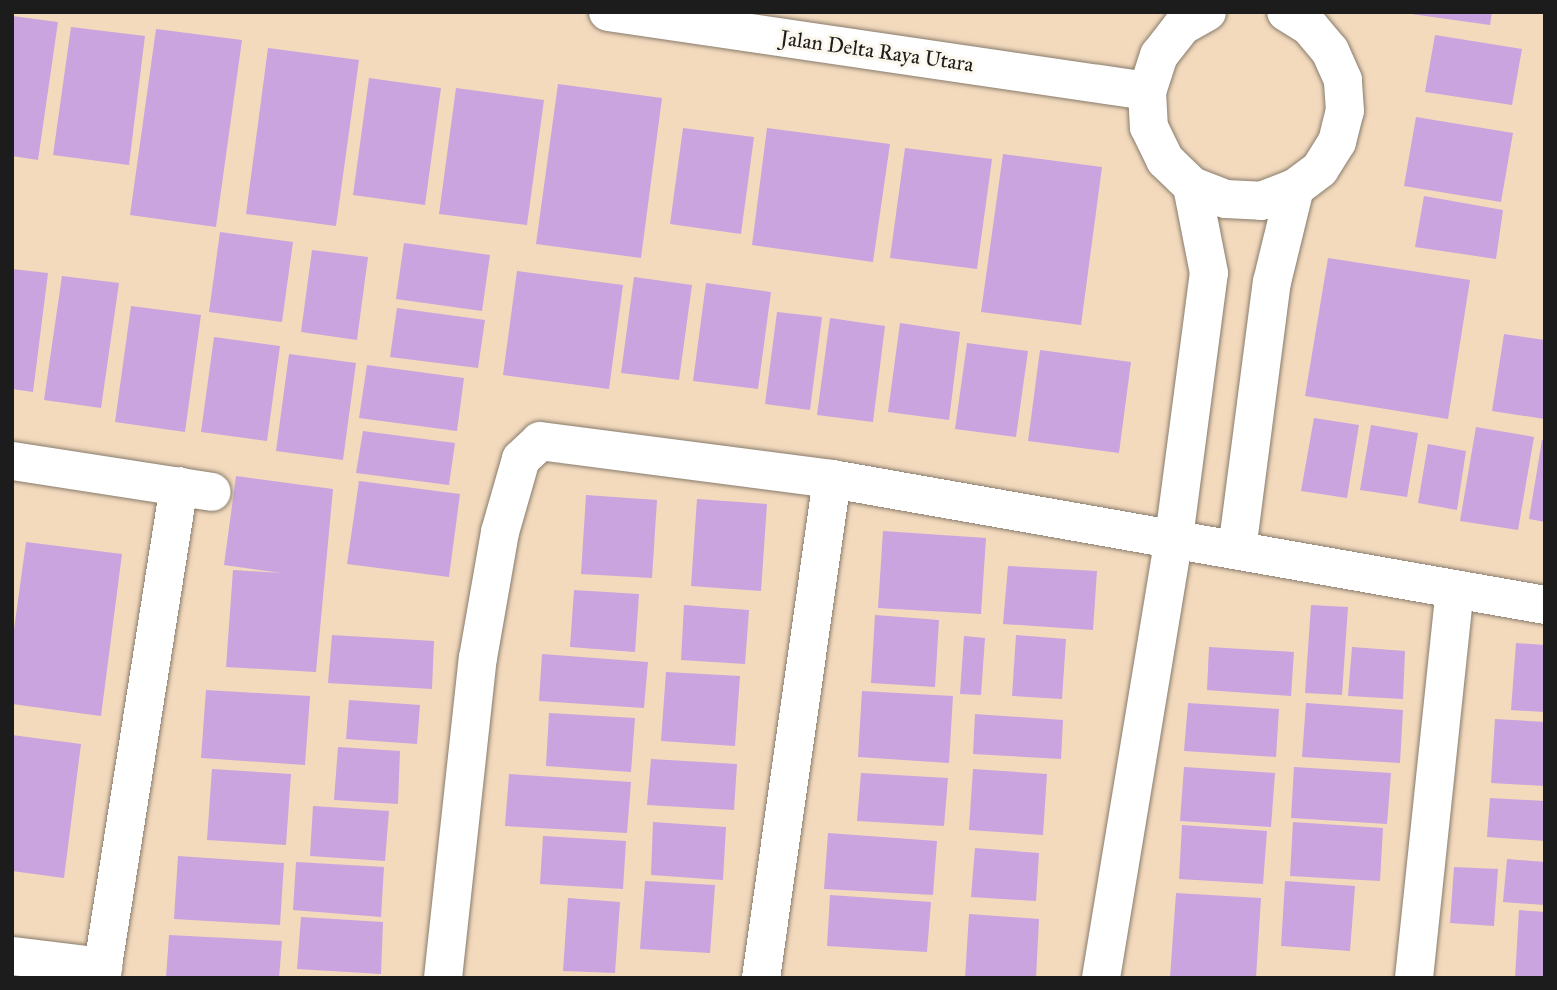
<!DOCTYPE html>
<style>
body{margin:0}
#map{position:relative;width:1557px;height:990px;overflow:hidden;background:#f3dabd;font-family:"IM FELL Great Primer",serif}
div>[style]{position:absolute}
.building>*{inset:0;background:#caa4de}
.roads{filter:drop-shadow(0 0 2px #887b6c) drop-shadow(0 0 2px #887b6c)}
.minor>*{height:38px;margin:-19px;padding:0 19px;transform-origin:19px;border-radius:19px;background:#fff}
span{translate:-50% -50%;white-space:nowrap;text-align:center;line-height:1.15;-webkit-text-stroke:6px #fbf7ec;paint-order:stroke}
.street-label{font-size:21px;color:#1c1c1c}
.frame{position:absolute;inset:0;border:14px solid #1c1c1c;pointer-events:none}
</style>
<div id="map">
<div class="building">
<i style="clip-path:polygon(1397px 12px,1492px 12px,1490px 25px)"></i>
<i style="clip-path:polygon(12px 16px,58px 22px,38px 160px,12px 156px)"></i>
<i style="clip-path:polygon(71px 27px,145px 36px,129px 165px,53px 155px)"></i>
<i style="clip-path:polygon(156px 29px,242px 40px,216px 227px,130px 215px)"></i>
<i style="clip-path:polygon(1435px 35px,1522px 49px,1512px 105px,1425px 92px)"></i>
<i style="clip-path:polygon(268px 48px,359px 60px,336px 226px,246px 214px)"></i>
<i style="clip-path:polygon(369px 78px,441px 88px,425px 205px,353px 195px)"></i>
<i style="clip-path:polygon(558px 84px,662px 98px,641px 258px,536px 244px)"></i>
<i style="clip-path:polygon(456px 88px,544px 100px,527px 225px,439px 214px)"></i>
<i style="clip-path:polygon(1416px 117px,1513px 133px,1501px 202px,1404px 186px)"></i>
<i style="clip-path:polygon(683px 128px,754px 137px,741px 234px,670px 224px)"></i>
<i style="clip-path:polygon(767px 128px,890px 144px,873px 262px,752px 245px)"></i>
<i style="clip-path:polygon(905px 148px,992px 159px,977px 269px,890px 258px)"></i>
<i style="clip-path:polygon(1003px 154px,1102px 167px,1081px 325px,981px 312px)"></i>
<i style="clip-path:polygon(1424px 196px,1503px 210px,1496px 259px,1415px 247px)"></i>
<i style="clip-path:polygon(220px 232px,293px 242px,282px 322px,209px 312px)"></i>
<i style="clip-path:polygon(404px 243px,490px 255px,482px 311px,396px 299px)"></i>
<i style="clip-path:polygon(312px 250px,368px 257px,357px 340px,301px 332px)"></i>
<i style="clip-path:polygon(1328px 258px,1470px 280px,1448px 419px,1305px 396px)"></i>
<i style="clip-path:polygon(12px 269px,48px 273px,33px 392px,12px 389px)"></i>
<i style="clip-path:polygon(517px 271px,623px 285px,609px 389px,503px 375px)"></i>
<i style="clip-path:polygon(62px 276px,119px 283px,101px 408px,44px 400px)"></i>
<i style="clip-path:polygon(634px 277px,692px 285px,679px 380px,621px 373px)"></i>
<i style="clip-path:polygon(706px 283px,771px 292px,758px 389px,693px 381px)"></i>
<i style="clip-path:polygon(131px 306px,201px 315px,185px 432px,115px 422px)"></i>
<i style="clip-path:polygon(397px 308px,485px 320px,478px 368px,390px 357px)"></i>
<i style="clip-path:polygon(777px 312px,822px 317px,810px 410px,765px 404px)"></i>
<i style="clip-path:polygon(830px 318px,885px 326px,873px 422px,817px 415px)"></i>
<i style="clip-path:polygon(900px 323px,960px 332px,949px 420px,888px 412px)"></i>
<i style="clip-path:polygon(1504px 334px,1545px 340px,1545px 419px,1492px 411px)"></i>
<i style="clip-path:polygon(214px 337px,280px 346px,267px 441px,201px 432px)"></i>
<i style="clip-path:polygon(967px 343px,1028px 351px,1016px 437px,955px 429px)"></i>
<i style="clip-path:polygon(1040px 350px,1131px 362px,1119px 453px,1028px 441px)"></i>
<i style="clip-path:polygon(289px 354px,356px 363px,343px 460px,276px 451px)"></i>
<i style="clip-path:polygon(367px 365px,464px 378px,457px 431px,359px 418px)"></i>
<i style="clip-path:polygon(1314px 418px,1359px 425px,1347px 498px,1301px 491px)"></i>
<i style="clip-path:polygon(1371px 425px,1418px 433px,1407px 497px,1360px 490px)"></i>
<i style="clip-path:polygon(1476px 427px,1534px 437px,1518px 530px,1460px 521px)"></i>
<i style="clip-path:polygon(363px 431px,455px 443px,449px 485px,356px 473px)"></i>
<i style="clip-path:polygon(1542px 440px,1545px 440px,1545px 522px,1529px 519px)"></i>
<i style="clip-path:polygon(1428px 444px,1466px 451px,1457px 510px,1418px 503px)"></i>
<i style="clip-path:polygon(236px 476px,333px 489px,316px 672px,226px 667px,233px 570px,281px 573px,224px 565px)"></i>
<i style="clip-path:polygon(359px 481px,460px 494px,449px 577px,347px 564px)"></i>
<i style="clip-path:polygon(586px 495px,657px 500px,652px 578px,581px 574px)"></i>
<i style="clip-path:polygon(697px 499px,767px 504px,761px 591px,691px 586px)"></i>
<i style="clip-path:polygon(883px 531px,986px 538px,981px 614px,878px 608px)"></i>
<i style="clip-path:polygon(26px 542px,122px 554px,101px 716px,12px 704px,12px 644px)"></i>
<i style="clip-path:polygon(1008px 566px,1097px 571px,1093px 630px,1003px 624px)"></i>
<i style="clip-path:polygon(574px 590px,639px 594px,635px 652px,570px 647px)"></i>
<i style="clip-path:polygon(684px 605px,749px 610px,745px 664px,681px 660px)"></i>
<i style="clip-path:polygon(1311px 605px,1348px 607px,1342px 695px,1305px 693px)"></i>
<i style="clip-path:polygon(875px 615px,939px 620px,935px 687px,871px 683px)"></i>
<i style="clip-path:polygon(332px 635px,434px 641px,432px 689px,328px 683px)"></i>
<i style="clip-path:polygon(1016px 635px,1066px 639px,1062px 699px,1012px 696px)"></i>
<i style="clip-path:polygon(964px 636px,985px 638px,981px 695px,960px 694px)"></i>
<i style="clip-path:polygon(1516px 643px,1545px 645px,1545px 712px,1511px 710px)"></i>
<i style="clip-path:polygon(1209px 647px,1294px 652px,1291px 696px,1207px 690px)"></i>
<i style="clip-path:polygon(1352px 647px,1405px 651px,1403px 699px,1348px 696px)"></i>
<i style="clip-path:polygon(542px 654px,648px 662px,644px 708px,539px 701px)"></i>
<i style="clip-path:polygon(666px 672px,740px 676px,735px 746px,661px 741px)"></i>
<i style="clip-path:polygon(206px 690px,310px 696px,305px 765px,201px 758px)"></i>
<i style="clip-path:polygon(862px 691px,953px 696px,949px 763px,858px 757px)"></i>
<i style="clip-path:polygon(349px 700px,420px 705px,417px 744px,346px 739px)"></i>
<i style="clip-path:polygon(1188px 703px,1279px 709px,1276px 757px,1184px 751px)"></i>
<i style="clip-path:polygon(1306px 703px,1403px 710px,1400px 763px,1302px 757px)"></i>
<i style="clip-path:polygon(549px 713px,635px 718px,631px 772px,546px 766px)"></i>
<i style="clip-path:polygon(975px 714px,1063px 720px,1061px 759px,973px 754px)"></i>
<i style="clip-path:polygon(1495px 719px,1545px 722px,1545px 786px,1491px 783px)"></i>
<i style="clip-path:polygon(12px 735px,81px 744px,64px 878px,12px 871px)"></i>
<i style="clip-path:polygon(338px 747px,400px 751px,398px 804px,334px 800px)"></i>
<i style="clip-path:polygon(651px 759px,737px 764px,734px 810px,647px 805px)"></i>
<i style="clip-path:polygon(1184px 767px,1275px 773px,1271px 827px,1180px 821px)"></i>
<i style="clip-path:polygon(1294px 767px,1391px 773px,1387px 824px,1291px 818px)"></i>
<i style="clip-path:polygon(212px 769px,291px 774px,286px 845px,207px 840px)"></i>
<i style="clip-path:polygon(973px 769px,1047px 774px,1043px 835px,969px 830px)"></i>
<i style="clip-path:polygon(861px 773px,948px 778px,944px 826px,857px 821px)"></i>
<i style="clip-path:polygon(509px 774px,631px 782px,627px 833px,505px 826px)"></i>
<i style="clip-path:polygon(1490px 798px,1545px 801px,1545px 841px,1487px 837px)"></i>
<i style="clip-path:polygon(313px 806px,389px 811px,385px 861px,310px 856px)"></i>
<i style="clip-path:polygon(653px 822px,726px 827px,723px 880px,651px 875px)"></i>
<i style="clip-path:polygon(1293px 822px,1383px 828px,1380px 881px,1290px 876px)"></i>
<i style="clip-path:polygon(1182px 825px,1267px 831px,1263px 884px,1179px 879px)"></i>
<i style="clip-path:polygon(828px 833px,937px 841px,933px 895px,824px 889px)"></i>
<i style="clip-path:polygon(543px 836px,626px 841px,623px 889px,540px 884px)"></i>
<i style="clip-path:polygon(975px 848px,1039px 853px,1036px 901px,971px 897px)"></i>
<i style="clip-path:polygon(178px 856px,284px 863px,280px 925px,174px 919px)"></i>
<i style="clip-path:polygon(1507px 859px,1545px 862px,1545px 905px,1503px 902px)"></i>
<i style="clip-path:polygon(296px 862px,384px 867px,381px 917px,293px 910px)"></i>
<i style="clip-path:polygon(1454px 867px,1498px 869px,1494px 926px,1450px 923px)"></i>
<i style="clip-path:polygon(645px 881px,715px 885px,710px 953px,640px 949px)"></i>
<i style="clip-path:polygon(1285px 881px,1355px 886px,1350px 951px,1281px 946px)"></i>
<i style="clip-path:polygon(1176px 893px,1261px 898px,1256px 978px,1170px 978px)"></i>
<i style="clip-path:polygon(830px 895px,931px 902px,927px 952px,827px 946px)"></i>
<i style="clip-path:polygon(568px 898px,620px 902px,615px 973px,563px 971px)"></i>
<i style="clip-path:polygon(1519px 910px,1545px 912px,1545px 978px,1515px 978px)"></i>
<i style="clip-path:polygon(969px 914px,1039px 919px,1036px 978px,965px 978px)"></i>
<i style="clip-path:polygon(301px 917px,383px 922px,381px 974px,297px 969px)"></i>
<i style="clip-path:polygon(169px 935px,282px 941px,279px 978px,166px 978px)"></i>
</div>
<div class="roads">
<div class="minor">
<i style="left:608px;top:12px;width:545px;rotate:8.34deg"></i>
<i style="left:1207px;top:12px;width:29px;rotate:151deg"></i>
<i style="left:1182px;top:26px;width:37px;rotate:128deg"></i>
<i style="left:1159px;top:55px;width:38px;rotate:108deg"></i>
<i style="left:1147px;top:91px;width:36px;rotate:87deg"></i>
<i style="left:1149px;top:127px;width:37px;rotate:64deg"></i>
<i style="left:1165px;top:160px;width:37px;rotate:44deg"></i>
<i style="left:1192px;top:186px;width:36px;rotate:21deg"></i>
<i style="left:1226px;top:199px;width:35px;rotate:3deg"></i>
<i style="left:1261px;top:201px;width:36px;rotate:-21deg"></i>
<i style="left:1295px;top:188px;width:31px;rotate:-37deg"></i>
<i style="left:1320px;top:169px;width:32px;rotate:-58deg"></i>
<i style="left:1337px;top:142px;width:32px;rotate:-76deg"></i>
<i style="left:1345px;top:111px;width:31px;rotate:-94deg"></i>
<i style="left:1343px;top:80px;width:32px;rotate:-114deg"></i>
<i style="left:1330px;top:51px;width:31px;rotate:-130deg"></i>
<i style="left:1310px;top:27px;width:28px;rotate:-148deg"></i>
<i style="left:12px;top:461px;width:202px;rotate:8.8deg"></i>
<i style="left:1237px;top:550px;width:270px;rotate:-82.6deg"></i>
<i style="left:1272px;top:282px;width:97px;rotate:-76.3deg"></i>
<i style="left:12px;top:956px;width:92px;rotate:6.9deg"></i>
<i style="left:101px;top:978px;width:498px;rotate:-81deg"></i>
<i style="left:443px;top:978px;width:322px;rotate:-83.8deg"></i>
<i style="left:478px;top:658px;width:128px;rotate:-80.1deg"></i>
<i style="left:500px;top:532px;width:76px;rotate:-74deg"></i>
<i style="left:521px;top:459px;width:26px;rotate:-43deg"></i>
<i style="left:540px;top:441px;width:294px;rotate:7.4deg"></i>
<i style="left:832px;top:479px;width:724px;rotate:10.02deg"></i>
<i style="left:761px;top:978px;width:504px;rotate:-81.9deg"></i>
<i style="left:1101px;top:978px;width:446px;rotate:-80.6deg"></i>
<i style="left:1174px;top:538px;width:267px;rotate:-82.5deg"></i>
<i style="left:1209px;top:273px;width:89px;rotate:-101.1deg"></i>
<i style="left:1414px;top:978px;width:390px;rotate:-84deg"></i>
</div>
</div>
<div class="street-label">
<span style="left:877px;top:51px;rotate:8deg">Jalan Delta Raya Utara</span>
</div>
<div class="frame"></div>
</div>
